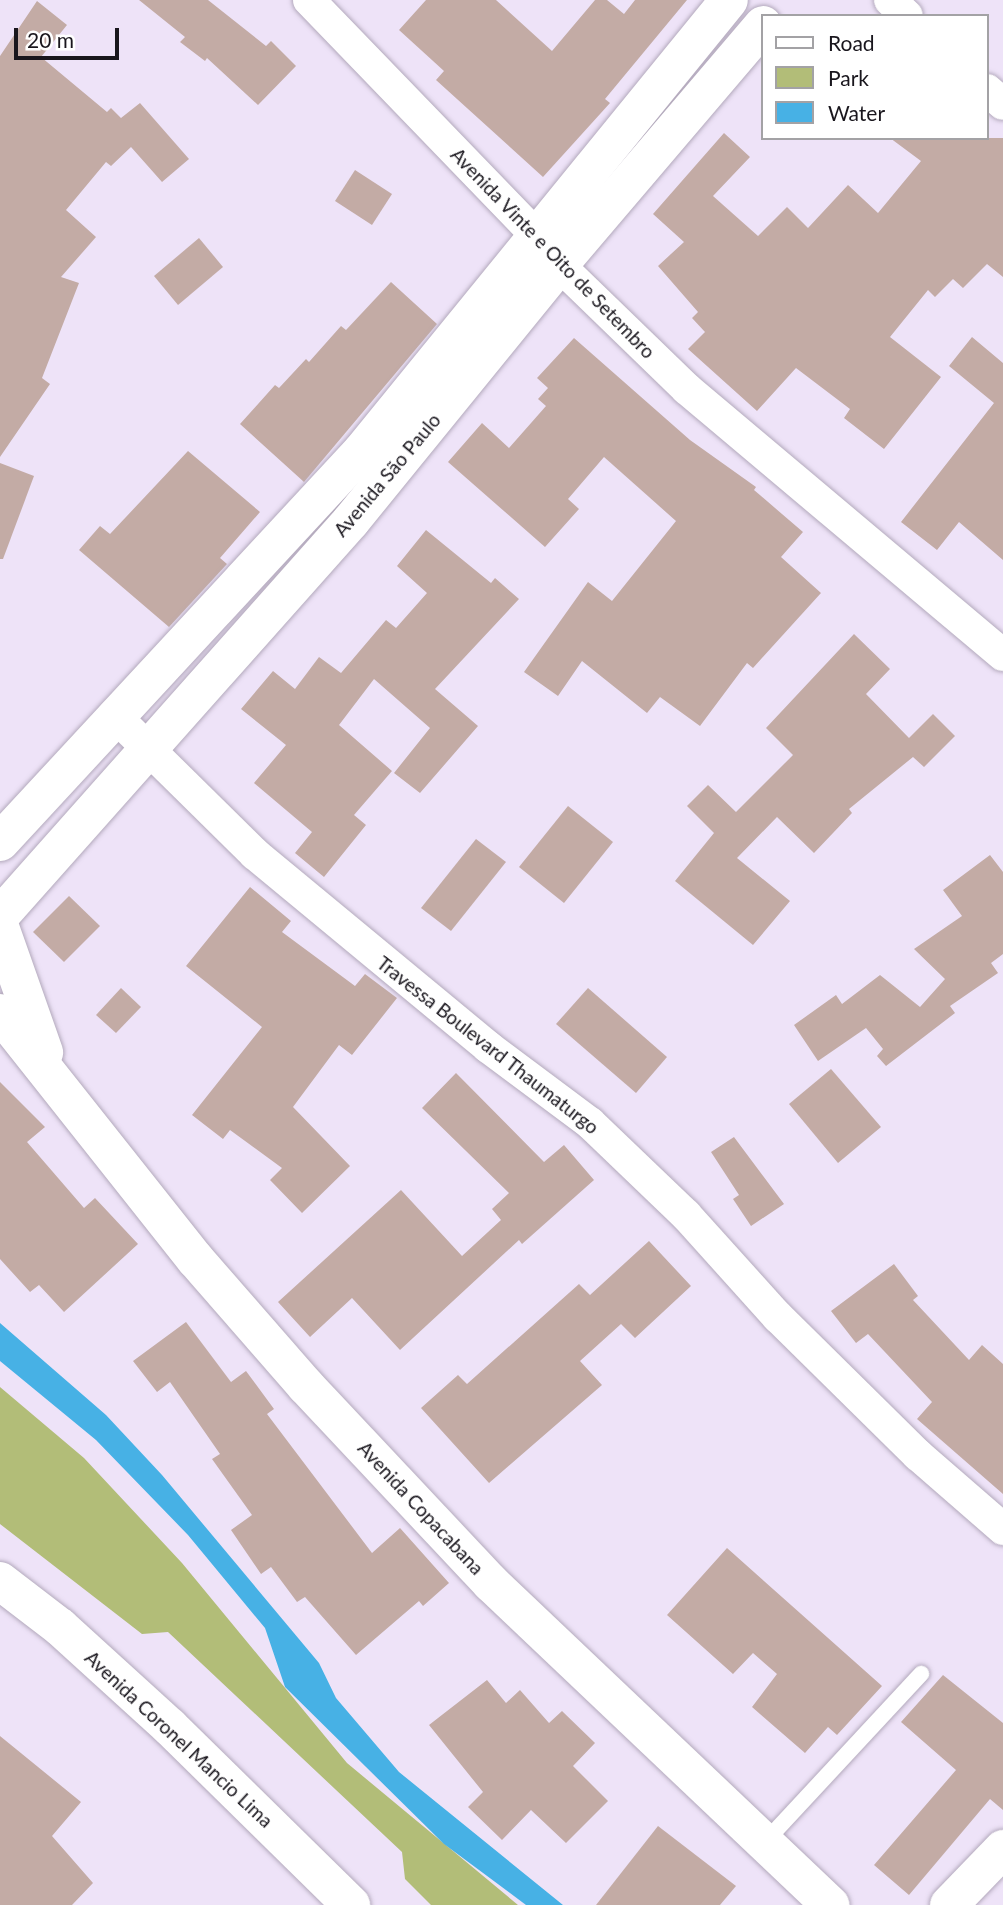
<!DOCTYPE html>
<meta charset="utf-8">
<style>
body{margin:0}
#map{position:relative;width:1003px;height:1905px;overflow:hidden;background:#eee3f8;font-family:Lato,sans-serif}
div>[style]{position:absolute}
.green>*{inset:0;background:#b2bd78}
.water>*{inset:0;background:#47b1e5}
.building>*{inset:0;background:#c3aba5}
.roads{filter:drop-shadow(0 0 2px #b3a9bc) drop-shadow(0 0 2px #b3a9bc)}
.service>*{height:16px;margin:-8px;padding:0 8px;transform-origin:8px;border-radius:8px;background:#fff}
.minor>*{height:32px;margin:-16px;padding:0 16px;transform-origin:16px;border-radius:16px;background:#fff}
.tertiary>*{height:38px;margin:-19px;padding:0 19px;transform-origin:19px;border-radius:19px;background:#fff}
span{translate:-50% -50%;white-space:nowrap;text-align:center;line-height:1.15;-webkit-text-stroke:6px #fff;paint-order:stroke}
.street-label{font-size:19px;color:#19161d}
.legend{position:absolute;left:761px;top:14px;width:228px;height:126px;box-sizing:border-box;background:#fff;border:2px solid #a3a2a5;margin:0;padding:9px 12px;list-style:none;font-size:21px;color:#19161d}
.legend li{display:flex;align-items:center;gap:14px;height:35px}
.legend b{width:35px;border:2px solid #a3a2a5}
.scale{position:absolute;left:14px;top:28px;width:105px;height:32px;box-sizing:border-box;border:4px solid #19161d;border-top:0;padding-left:9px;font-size:21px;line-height:24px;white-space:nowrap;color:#19161d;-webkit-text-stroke:5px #fff;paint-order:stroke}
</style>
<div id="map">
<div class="green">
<i style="clip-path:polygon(0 1387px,84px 1458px,182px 1563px,347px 1763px,518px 1905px,431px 1905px,405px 1879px,402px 1852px,168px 1632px,142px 1634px,0 1524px)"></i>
</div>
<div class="water">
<i style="clip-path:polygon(0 1323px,106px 1415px,162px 1475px,319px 1663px,336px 1698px,399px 1772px,563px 1905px,526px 1905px,444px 1844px,285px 1687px,265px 1628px,188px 1535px,96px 1440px,0 1361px)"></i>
</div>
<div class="building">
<i style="clip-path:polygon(139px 0,208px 0,266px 46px,271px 41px,296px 66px,258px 105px,207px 58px,205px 61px,180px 42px,185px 37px)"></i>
<i style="clip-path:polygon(426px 0,496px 0,552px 51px,595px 0,607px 0,624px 14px,635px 0,687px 0,605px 99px,610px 103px,543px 177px,436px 80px,444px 71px,399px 30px)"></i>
<i style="clip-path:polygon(37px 1px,67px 25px,41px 57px,107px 112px,111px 108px,121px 118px,140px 103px,189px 159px,162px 182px,131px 147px,111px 166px,106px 162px,66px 210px,96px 237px,61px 277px,79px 283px,42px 378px,50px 384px,0 457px,0 56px)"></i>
<i style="clip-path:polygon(724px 133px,750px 157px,713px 196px,758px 236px,787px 207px,808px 228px,848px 185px,878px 213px,921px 161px,890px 138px,1003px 138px,1003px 277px,987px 264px,963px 288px,953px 279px,935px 297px,928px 290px,890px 337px,941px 377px,884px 449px,844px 418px,850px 409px,796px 368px,757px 411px,688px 349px,705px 332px,692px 318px,698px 312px,658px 266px,684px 242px,653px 214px)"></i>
<i style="clip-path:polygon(355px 170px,392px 194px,372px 225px,335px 201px)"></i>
<i style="clip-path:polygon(199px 238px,223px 267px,178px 305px,154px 276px)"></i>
<i style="clip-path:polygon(391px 282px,437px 324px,304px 482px,240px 424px,275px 385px,279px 388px,306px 359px,309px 362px,341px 326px,346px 330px)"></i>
<i style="clip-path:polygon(972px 337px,1003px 363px,1003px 560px,959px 522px,937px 550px,901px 522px,994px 403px,949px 366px)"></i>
<i style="clip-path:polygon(574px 338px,690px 440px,756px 487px,754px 490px,803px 532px,781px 557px,821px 593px,753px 668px,747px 663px,700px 726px,660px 697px,647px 713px,582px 661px,558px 696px,524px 672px,588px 582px,612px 601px,676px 521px,604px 457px,568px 499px,579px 509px,545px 547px,448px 462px,482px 423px,509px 448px,546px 406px,538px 399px,548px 388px,537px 378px)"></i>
<i style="clip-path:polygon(188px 451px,260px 512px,220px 558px,227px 564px,169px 627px,79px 550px,100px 526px,110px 534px)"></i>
<i style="clip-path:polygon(0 463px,34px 476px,3px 559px,0 559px)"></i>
<i style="clip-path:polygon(426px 530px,491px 583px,495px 578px,519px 599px,435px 689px,478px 726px,420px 793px,394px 773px,430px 728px,374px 679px,339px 725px,392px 771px,354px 815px,366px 825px,324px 877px,295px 853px,312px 832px,254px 783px,286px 745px,241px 709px,273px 671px,295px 689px,319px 657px,341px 673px,386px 620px,396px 628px,427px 593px,397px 566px)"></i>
<i style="clip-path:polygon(854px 634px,890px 669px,866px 694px,909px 738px,933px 714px,955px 736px,924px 767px,913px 757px,849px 809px,852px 813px,814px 853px,777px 817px,737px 858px,790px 901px,753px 945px,675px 881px,714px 833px,687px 806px,708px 785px,736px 812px,793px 755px,766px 728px)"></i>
<i style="clip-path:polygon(568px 806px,613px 842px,564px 903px,519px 867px)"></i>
<i style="clip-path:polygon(476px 839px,506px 862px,451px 931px,421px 908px)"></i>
<i style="clip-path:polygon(990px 855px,1003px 872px,1003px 954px,991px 963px,998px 973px,950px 1006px,955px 1013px,886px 1066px,877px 1056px,883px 1049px,866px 1028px,818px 1061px,794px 1025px,836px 995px,842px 1004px,880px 975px,920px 1007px,945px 979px,914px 949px,962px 916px,943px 890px)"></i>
<i style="clip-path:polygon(250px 887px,291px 921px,282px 932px,355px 986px,365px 974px,397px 998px,352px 1055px,339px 1045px,293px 1107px,350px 1166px,302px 1213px,270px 1180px,282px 1168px,230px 1130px,223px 1139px,192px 1115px,262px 1027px,186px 966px)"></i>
<i style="clip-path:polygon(69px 896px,100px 926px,64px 962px,33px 932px)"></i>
<i style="clip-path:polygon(121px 988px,141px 1007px,116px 1033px,96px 1015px)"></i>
<i style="clip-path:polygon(588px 988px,667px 1057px,636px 1093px,556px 1024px)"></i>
<i style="clip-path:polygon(831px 1069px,881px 1127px,838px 1163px,789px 1104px)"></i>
<i style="clip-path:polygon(456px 1073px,544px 1162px,564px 1145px,594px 1180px,522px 1244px,519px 1240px,400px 1350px,352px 1298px,310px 1337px,278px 1302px,401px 1190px,462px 1256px,501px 1220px,492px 1209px,509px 1193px,422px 1108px)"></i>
<i style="clip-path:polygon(0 1082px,45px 1127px,27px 1142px,84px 1208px,95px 1198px,138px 1244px,64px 1312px,39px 1285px,30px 1292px,0 1259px)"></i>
<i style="clip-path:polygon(734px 1137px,784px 1204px,751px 1226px,733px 1199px,739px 1195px,711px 1152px)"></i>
<i style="clip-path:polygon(649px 1241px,691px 1286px,635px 1338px,621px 1324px,580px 1361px,602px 1385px,489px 1483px,421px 1408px,458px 1375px,467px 1384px,579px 1284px,590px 1295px)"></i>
<i style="clip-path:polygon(894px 1264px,918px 1296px,913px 1300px,969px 1360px,982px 1345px,1003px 1364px,1003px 1494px,917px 1419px,932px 1402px,868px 1334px,856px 1343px,831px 1311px)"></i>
<i style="clip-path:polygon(186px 1322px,231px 1382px,246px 1371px,274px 1409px,267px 1414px,372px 1553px,400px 1528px,449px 1583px,423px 1606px,419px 1601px,356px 1655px,305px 1597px,297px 1602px,271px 1567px,261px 1574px,231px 1530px,252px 1515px,212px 1459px,220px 1454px,170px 1382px,157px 1392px,133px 1361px)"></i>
<i style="clip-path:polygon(727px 1548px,882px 1686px,837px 1735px,828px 1727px,805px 1753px,752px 1707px,777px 1674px,753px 1653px,733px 1674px,667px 1615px)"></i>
<i style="clip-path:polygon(943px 1675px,1003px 1723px,1003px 1810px,990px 1799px,909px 1895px,874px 1865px,956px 1770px,901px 1722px)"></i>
<i style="clip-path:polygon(487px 1680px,506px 1703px,520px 1690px,549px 1723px,562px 1711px,595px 1743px,573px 1766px,608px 1801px,566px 1843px,531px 1810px,502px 1840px,468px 1807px,483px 1792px,429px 1725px)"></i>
<i style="clip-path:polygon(0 1736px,81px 1802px,52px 1836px,93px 1883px,72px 1905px,0 1905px)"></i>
<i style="clip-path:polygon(658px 1826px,736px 1886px,720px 1905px,596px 1905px)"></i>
</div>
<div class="roads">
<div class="service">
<i style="left:764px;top:1843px;width:231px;rotate:-47.1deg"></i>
</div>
<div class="minor">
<i style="left:309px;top:0;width:331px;rotate:46deg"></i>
<i style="left:539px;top:238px;width:34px;rotate:53deg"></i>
<i style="left:559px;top:265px;width:178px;rotate:44.1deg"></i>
<i style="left:687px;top:389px;width:413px;rotate:40.1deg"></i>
<i style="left:890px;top:0;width:23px;rotate:43deg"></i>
<i style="left:987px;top:90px;width:21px;rotate:41deg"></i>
<i style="left:114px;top:715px;width:198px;rotate:44.6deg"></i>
<i style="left:255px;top:854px;width:303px;rotate:39.6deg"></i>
<i style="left:488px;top:1047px;width:127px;rotate:36.7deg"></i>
<i style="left:590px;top:1123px;width:133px;rotate:43.8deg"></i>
<i style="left:686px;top:1215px;width:137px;rotate:48deg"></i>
<i style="left:778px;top:1317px;width:197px;rotate:44.6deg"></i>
<i style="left:918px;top:1455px;width:113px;rotate:41deg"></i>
</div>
<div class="tertiary">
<i style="left:0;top:842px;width:533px;rotate:-47.21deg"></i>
<i style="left:362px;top:451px;width:581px;rotate:-50.86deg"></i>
<i style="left:0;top:916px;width:528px;rotate:-48.38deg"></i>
<i style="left:351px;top:521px;width:330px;rotate:-50.9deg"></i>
<i style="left:559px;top:265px;width:315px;rotate:-49.6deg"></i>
<i style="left:0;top:927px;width:133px;rotate:70.6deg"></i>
<i style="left:0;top:1013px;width:315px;rotate:51.6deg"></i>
<i style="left:196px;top:1260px;width:167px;rotate:48.9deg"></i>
<i style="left:306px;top:1386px;width:270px;rotate:46.8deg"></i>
<i style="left:491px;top:1583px;width:468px;rotate:43.5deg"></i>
<i style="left:0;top:1581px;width:76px;rotate:37.5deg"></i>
<i style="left:60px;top:1627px;width:149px;rotate:42.3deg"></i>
<i style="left:170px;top:1727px;width:254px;rotate:44.5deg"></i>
<i style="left:949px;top:1905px;width:78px;rotate:-46deg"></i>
</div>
</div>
<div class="street-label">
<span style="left:553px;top:253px;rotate:46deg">Avenida Vinte e Oito de Setembro</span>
<span style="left:387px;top:475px;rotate:-50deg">Avenida São Paulo</span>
<span style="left:488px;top:1045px;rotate:38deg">Travessa Boulevard Thaumaturgo</span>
<span style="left:421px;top:1508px;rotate:47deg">Avenida Copacabana</span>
<span style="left:179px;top:1739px;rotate:43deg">Avenida Coronel Mancio Lima</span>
</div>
<ul class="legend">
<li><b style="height:9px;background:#fff"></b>Road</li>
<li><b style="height:19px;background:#b2bd78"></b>Park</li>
<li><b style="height:19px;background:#47b1e5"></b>Water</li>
</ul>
<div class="scale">20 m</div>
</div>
